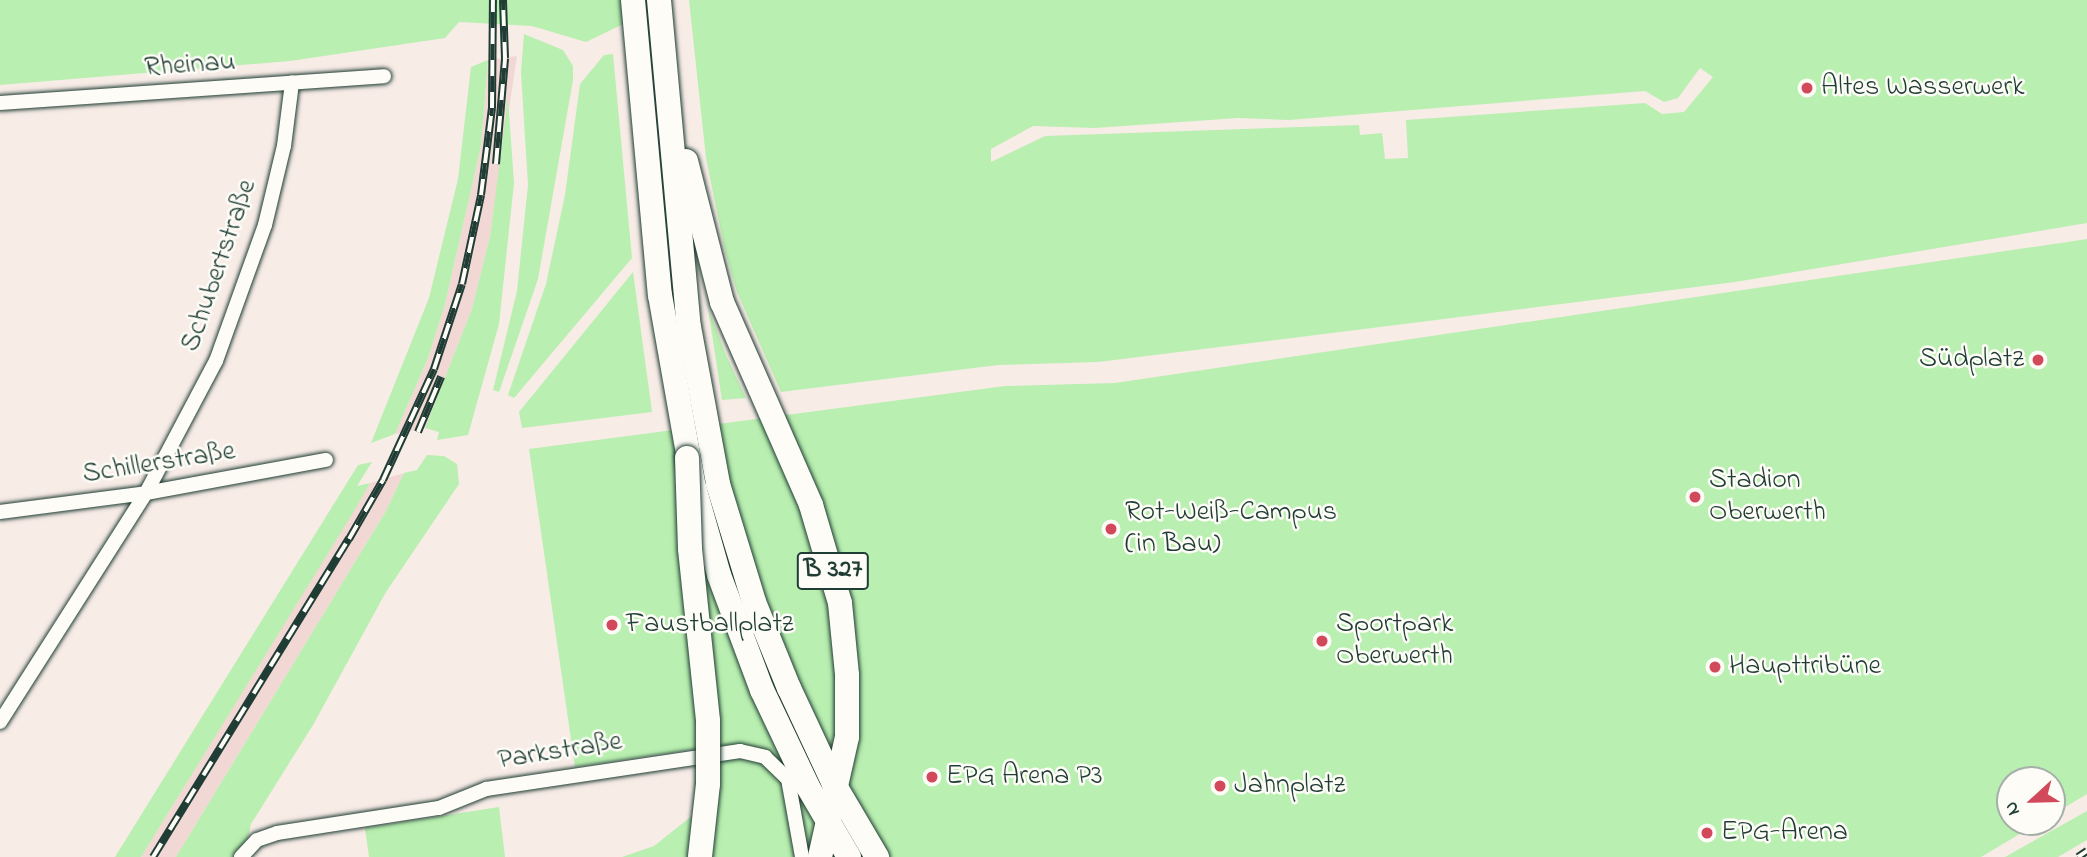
<!DOCTYPE html>
<meta charset="utf-8">
<style>
body{margin:0}
#map{position:relative;width:2087px;height:857px;overflow:hidden;background:#f8ece7;font-family:"Indie Flower",sans-serif}
div>[style]{position:absolute}
.built>*{inset:0;background:#f2d8d4}
.green>*{inset:0;background:#b9efb0}
.roads{filter:drop-shadow(0 0 2px #1f3d34) drop-shadow(0 0 2px #1f3d34)}
.street>*{height:14px;margin:-7px;padding:0 7px;transform-origin:7px;border-radius:7px;background:#fdfcf7}
.highway>*{height:24px;margin:-12px;padding:0 12px;transform-origin:12px;border-radius:12px;background:#fdfcf7}
.rail>*{height:8px;margin-top:-4px;transform-origin:0;background:repeating-linear-gradient(90deg,#fdfcf7 0 16px,#1f3d34 0 32px);box-sizing:border-box;border-block:2px solid #1f3d34}
.bridges{filter:drop-shadow(0 0 2px #1f3d34) drop-shadow(0 0 2px #1f3d34)}
.highway-bridge>*{height:24px;margin:-12px;padding:0 12px;transform-origin:12px;border-radius:12px;background:#fdfcf7}
.dots>*{width:19px;height:19px;translate:-50% -50%;box-sizing:border-box;border:4px solid #fdfcf7;border-radius:50%}
span{translate:-50% -50%;white-space:nowrap;text-align:center;line-height:1.15;-webkit-text-stroke:5px #fdfcf7;paint-order:stroke}
.shield-label span{padding:2px 5px;background:#fdfcf7;border:2px solid;border-radius:5px;-webkit-text-stroke-width:0}
.shield-label{font-size:26px;color:#1f3d34;font-weight:700}
.street-label{font-size:28px;color:#1f3d34}
.poi-label{font-size:28px;color:#1f3d34}
.left{translate:0 -50%;text-align:left}
.right{translate:-100% -50%;text-align:right}
.north{position:absolute;left:1996px;top:766px;width:70px;height:70px;box-sizing:border-box;background:#fdfcf7;border:2px solid #a4b0a9;border-radius:50%;rotate:248deg;font-size:19px;font-weight:700;line-height:28px;text-align:center;color:#1f3d34}
.north::after{content:'';display:block;margin:auto;width:24px;height:32px;background:#d1495b;clip-path:polygon(50% 0,100% 100%,50% 72%,0 100%)}
</style>
<div id="map">
<div class="built">
<i style="clip-path:polygon(517px 56px,490px 237px,472px 309px,425px 428px,395px 434px,428px 358px,445px 304px,481px 146px,488px 60px)"></i>
<i style="clip-path:polygon(404px 473px,386px 511px,176px 857px,141px 857px,370px 483px)"></i>
</div>
<div class="green">
<i style="clip-path:polygon(0 0,673px 0,586px 42px,532px 26px,459px 22px,445px 38px,290px 61px,0 85px)"></i>
<i style="clip-path:polygon(evenodd,689px 0,2087px 0,2087px 223px,1735px 282px,1436px 320px,1098px 362px,998px 365px,781px 392px,737px 292px,725px 251px,706px 158px,689px 0,1700px 68px,1713px 77px,1684px 112px,1662px 114px,1645px 103px,1406px 120px,1408px 158px,1385px 159px,1382px 133px,1360px 135px,1359px 125px,1045px 136px,991px 162px,991px 149px,1033px 126px,1095px 128px,1238px 118px,1289px 120px,1645px 91px,1664px 102px,1678px 98px,1700px 68px)"></i>
<i style="clip-path:polygon(524px 34px,563px 50px,573px 66px,573px 80px,538px 279px,499px 392px,493px 390px,517px 291px,528px 185px,521px 72px)"></i>
<i style="clip-path:polygon(613px 54px,632px 258px,514px 398px,508px 395px,546px 284px,565px 195px,580px 84px,604px 55px)"></i>
<i style="clip-path:polygon(488px 60px,481px 146px,445px 304px,428px 358px,395px 434px,371px 443px,429px 298px,458px 179px,471px 67px)"></i>
<i style="clip-path:polygon(508px 98px,514px 183px,499px 324px,468px 435px,437px 440px,439px 432px,425px 428px,472px 309px,490px 237px)"></i>
<i style="clip-path:polygon(2087px 239px,2087px 794px,2052px 815px,2052px 780px,2010px 780px,2010px 822px,2040px 822px,1981px 857px,622px 857px,654px 846px,693px 815px,696px 749px,575px 767px,529px 449px,1005px 386px,1115px 383px)"></i>
<i style="clip-path:polygon(633px 272px,652px 412px,522px 428px,519px 412px)"></i>
<i style="clip-path:polygon(708px 308px,726px 355px,746px 398px,722px 400px)"></i>
<i style="clip-path:polygon(427px 455px,444px 456px,457px 464px,459px 484px,386px 592px,313px 725px,251px 824px,248px 838px,236px 857px,176px 857px,386px 511px,404px 473px,417px 470px)"></i>
<i style="clip-path:polygon(372px 462px,357px 486px,370px 483px,354px 511px,141px 857px,115px 857px,358px 465px)"></i>
<i style="clip-path:polygon(499px 807px,505px 857px,369px 857px,365px 828px)"></i>
<i style="clip-path:polygon(2087px 811px,2087px 840px,2058px 857px,2005px 857px)"></i>
</div>
<div class="roads">
<div class="street">
<i style="left:0;top:103px;width:385px;rotate:-4deg"></i>
<i style="left:0;top:512px;width:147px;rotate:-7.4deg"></i>
<i style="left:146px;top:493px;width:183px;rotate:-10.4deg"></i>
<i style="left:0;top:722px;width:272px;rotate:-57.5deg"></i>
<i style="left:146px;top:493px;width:149px;rotate:-62.1deg"></i>
<i style="left:216px;top:361px;width:145px;rotate:-70.2deg"></i>
<i style="left:265px;top:225px;width:81px;rotate:-76.5deg"></i>
<i style="left:284px;top:146px;width:64px;rotate:-82.8deg"></i>
<i style="left:241px;top:857px;width:23px;rotate:-47deg"></i>
<i style="left:257px;top:840px;width:21px;rotate:-19deg"></i>
<i style="left:277px;top:833px;width:164px;rotate:-8.8deg"></i>
<i style="left:439px;top:808px;width:51px;rotate:-22deg"></i>
<i style="left:486px;top:789px;width:257px;rotate:-8.5deg"></i>
<i style="left:740px;top:751px;width:26px;rotate:13deg"></i>
<i style="left:765px;top:757px;width:32px;rotate:44deg"></i>
<i style="left:788px;top:779px;width:79px;rotate:79.8deg"></i>
</div>
<div class="highway">
<i style="left:633px;top:0;width:296px;rotate:84.8deg"></i>
<i style="left:660px;top:295px;width:195px;rotate:80deg"></i>
<i style="left:694px;top:487px;width:91px;rotate:74.1deg"></i>
<i style="left:719px;top:575px;width:123px;rotate:69.5deg"></i>
<i style="left:762px;top:690px;width:107px;rotate:64.6deg"></i>
<i style="left:808px;top:787px;width:81px;rotate:59.6deg"></i>
<i style="left:659px;top:0;width:328px;rotate:84.8deg"></i>
<i style="left:689px;top:327px;width:160px;rotate:79.5deg"></i>
<i style="left:718px;top:484px;width:123px;rotate:73deg"></i>
<i style="left:754px;top:602px;width:93px;rotate:67.9deg"></i>
<i style="left:789px;top:688px;width:106px;rotate:64.9deg"></i>
<i style="left:834px;top:784px;width:85px;rotate:59.5deg"></i>
<i style="left:686px;top:161px;width:146px;rotate:75.7deg"></i>
<i style="left:722px;top:302px;width:222px;rotate:66.3deg"></i>
<i style="left:811px;top:505px;width:102px;rotate:73.5deg"></i>
<i style="left:840px;top:603px;width:72px;rotate:84.4deg"></i>
<i style="left:847px;top:675px;width:62px;rotate:90deg"></i>
<i style="left:847px;top:737px;width:123px;rotate:102.7deg"></i>
</div>
</div>
<div class="rail">
<i style="left:496px;top:164px;width:106px;rotate:-85.1deg"></i>
<i style="left:505px;top:58px;width:58px;rotate:-92deg"></i>
<i style="left:418px;top:432px;width:60px;rotate:-67.3deg"></i>
<i style="left:153px;top:857px;width:374px;rotate:-58.4deg"></i>
<i style="left:349px;top:539px;width:68px;rotate:-60deg"></i>
<i style="left:383px;top:480px;width:122px;rotate:-65.3deg"></i>
<i style="left:434px;top:369px;width:89px;rotate:-71.8deg"></i>
<i style="left:462px;top:284px;width:91px;rotate:-77.9deg"></i>
<i style="left:481px;top:195px;width:88px;rotate:-82.8deg"></i>
<i style="left:492px;top:108px;width:108px;rotate:-89.5deg"></i>
<i style="left:2078px;top:857px;width:11px;rotate:-34deg"></i>
</div>
<div class="bridges">
<div class="highway-bridge">
<i style="left:687px;top:458px;width:91px;rotate:88.1deg"></i>
<i style="left:690px;top:549px;width:173px;rotate:84deg"></i>
<i style="left:708px;top:721px;width:63px;rotate:90deg"></i>
<i style="left:708px;top:784px;width:73px;rotate:96.3deg"></i>
</div>
</div>
<div class="dots">
<i style="left:1807px;top:88px;background:#d1495b"></i>
<i style="left:2038px;top:360px;background:#d1495b"></i>
<i style="left:1695px;top:497px;background:#d1495b"></i>
<i style="left:1111px;top:529px;background:#d1495b"></i>
<i style="left:612px;top:625px;background:#d1495b"></i>
<i style="left:1322px;top:641px;background:#d1495b"></i>
<i style="left:1715px;top:667px;background:#d1495b"></i>
<i style="left:932px;top:777px;background:#d1495b"></i>
<i style="left:1220px;top:786px;background:#d1495b"></i>
<i style="left:1707px;top:833px;background:#d1495b"></i>
</div>
<div class="shield-label">
<span style="left:833px;top:571px">B 327</span>
</div>
<div class="street-label">
<span style="left:190px;top:66px;rotate:-4deg">Rheinau</span>
<span style="left:220px;top:266px;rotate:-71deg">Schubertstraße</span>
<span style="left:159px;top:464px;rotate:-9deg">Schillerstraße</span>
<span style="left:560px;top:752px;rotate:-9deg">Parkstraße</span>
</div>
<div class="poi-label">
<span class="left" style="left:1821px;top:88px">Altes Wasserwerk</span>
<span class="right" style="left:2024px;top:360px">Südplatz</span>
<span class="left" style="left:1709px;top:497px">Stadion<br>Oberwerth</span>
<span class="left" style="left:1125px;top:529px">Rot-Weiß-Campus<br>(in Bau)</span>
<span class="left" style="left:626px;top:625px">Faustballplatz</span>
<span class="left" style="left:1336px;top:641px">Sportpark<br>Oberwerth</span>
<span class="left" style="left:1729px;top:667px">Haupttribüne</span>
<span class="left" style="left:946px;top:777px">EPG Arena P3</span>
<span class="left" style="left:1234px;top:786px">Jahnplatz</span>
<span class="left" style="left:1721px;top:833px">EPG-Arena</span>
</div>
<div class="north">N</div>
</div>
